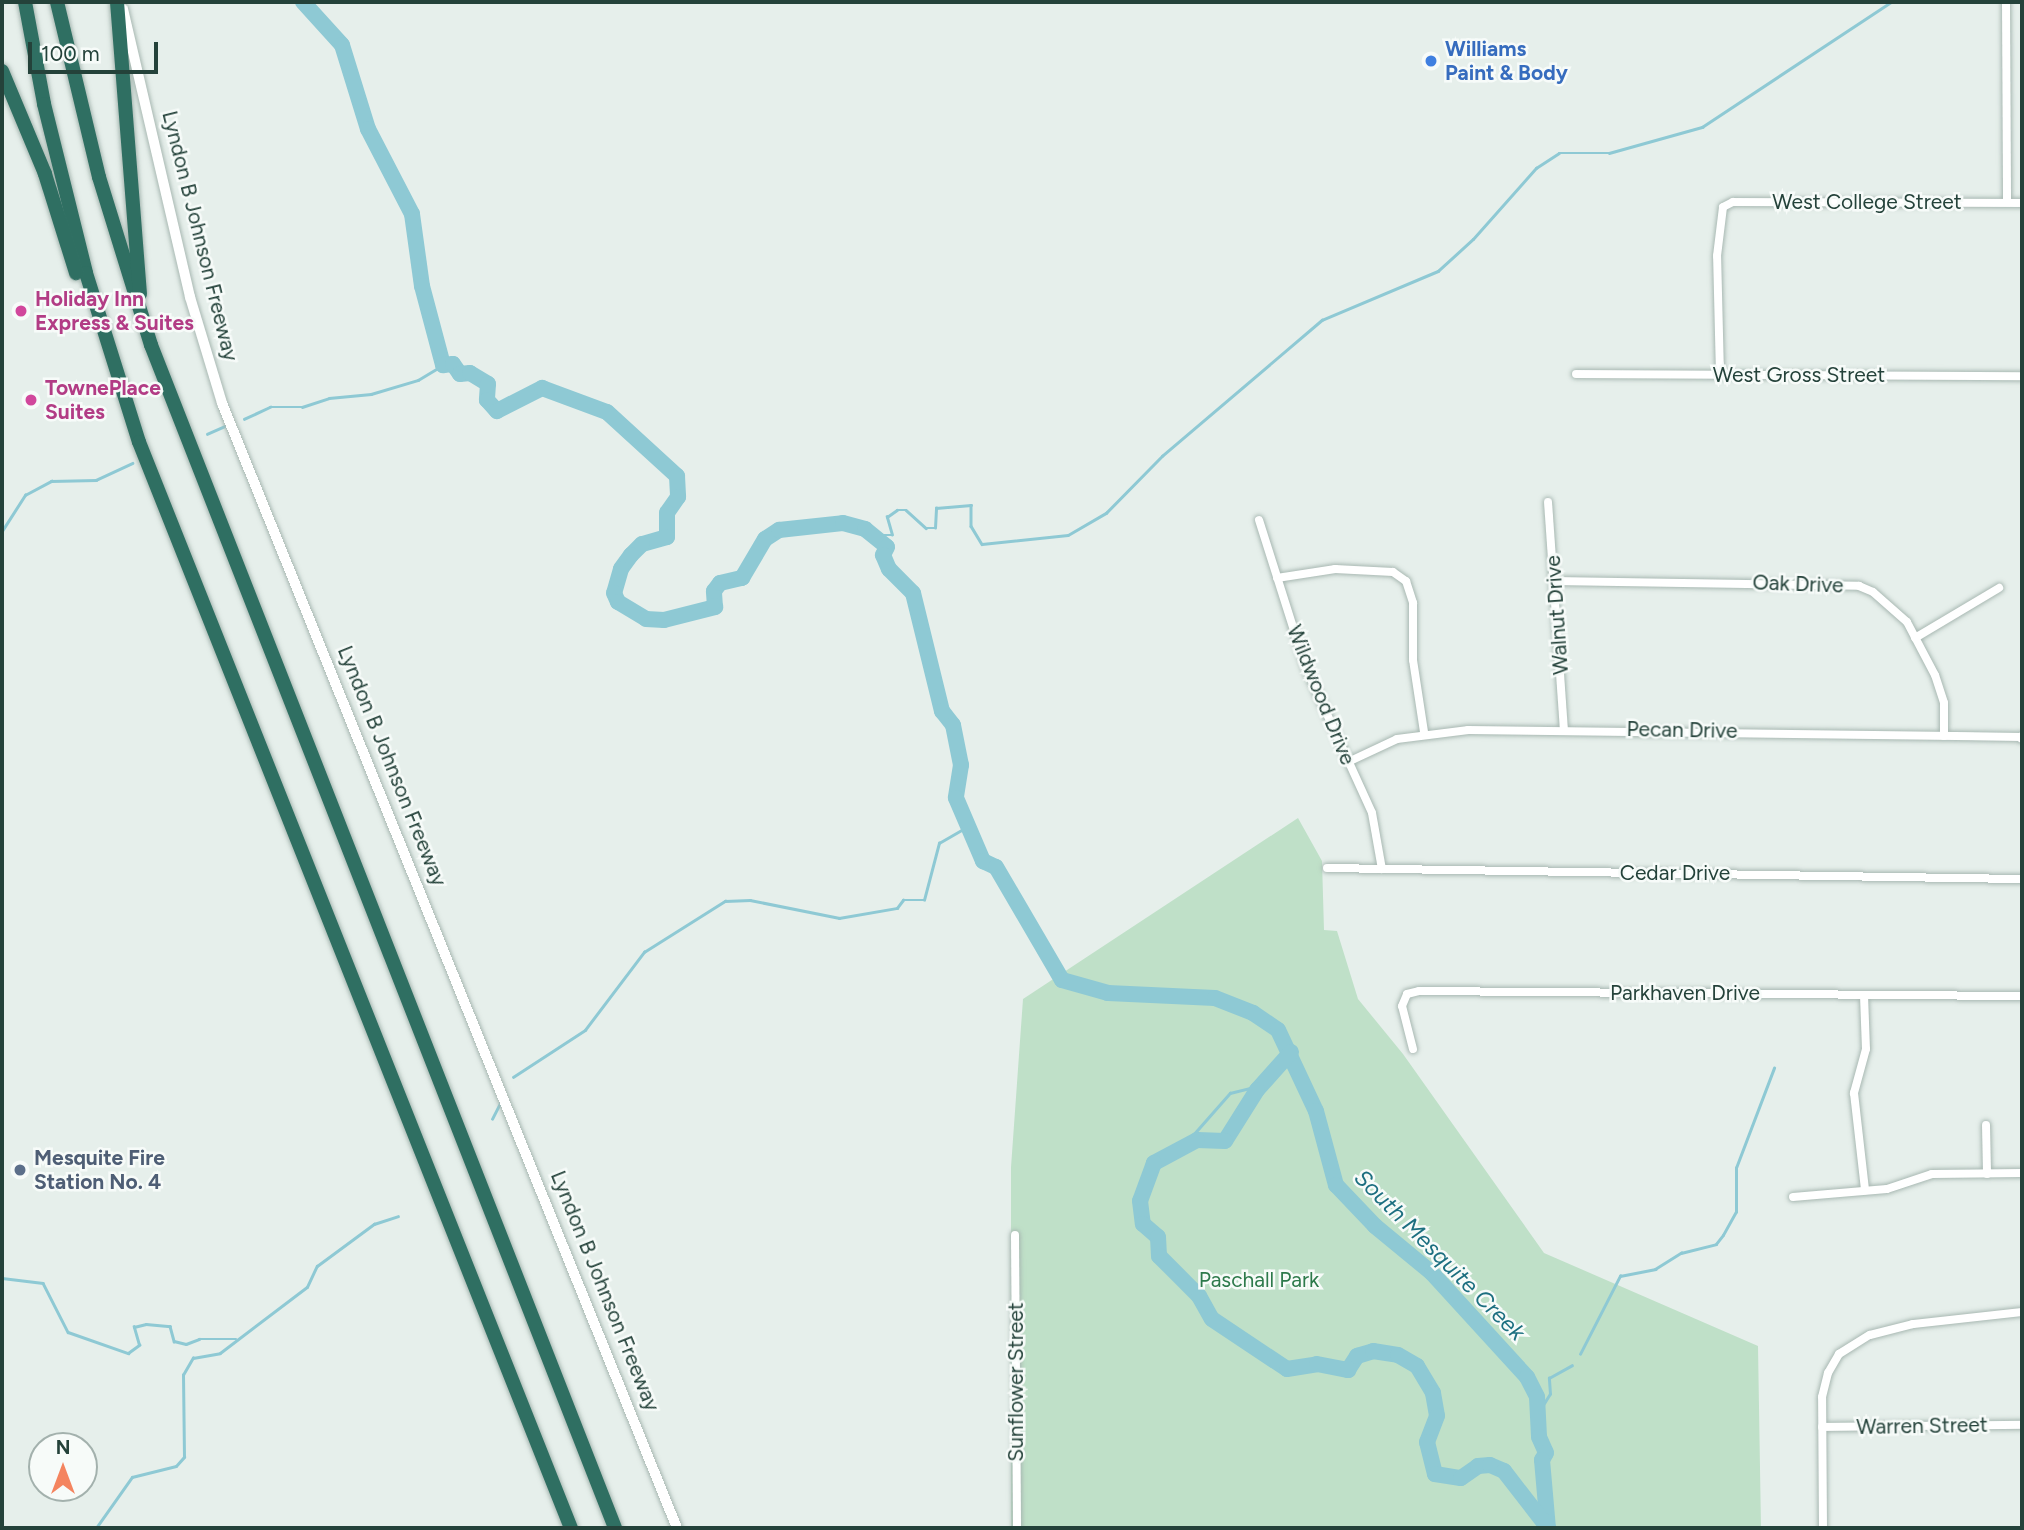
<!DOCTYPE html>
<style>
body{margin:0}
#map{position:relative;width:2024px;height:1530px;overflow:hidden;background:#e6efeb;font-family:Figtree,sans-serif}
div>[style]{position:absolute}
.green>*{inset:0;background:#bfe0c8}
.stream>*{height:2.5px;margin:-1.25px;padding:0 1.25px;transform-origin:1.25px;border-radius:1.25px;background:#8ec9d4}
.river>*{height:16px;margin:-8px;padding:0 8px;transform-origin:8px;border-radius:8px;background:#8ec9d4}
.roads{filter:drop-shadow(0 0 2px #a8b8b2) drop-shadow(0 0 2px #a8b8b2)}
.minor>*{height:8px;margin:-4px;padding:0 4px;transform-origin:4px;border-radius:4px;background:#fff}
.tertiary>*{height:10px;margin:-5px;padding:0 5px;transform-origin:5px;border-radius:5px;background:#fff}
.motorway>*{height:14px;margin:-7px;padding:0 7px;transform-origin:7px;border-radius:7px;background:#2f6f62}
.dots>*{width:19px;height:19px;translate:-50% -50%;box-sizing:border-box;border:4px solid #f7fbf9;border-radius:50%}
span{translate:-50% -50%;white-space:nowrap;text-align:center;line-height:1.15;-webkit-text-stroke:5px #f7fbf9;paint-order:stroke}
.shop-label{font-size:21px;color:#366cbe;font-weight:700}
.left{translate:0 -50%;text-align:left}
.street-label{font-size:21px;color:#24423a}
.hotel-label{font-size:21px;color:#b23c85;font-weight:700}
.service-label{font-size:21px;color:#4e5e75;font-weight:700}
.park-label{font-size:21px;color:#2d7a4b}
.water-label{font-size:23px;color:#1c6f80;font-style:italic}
.frame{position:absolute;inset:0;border:4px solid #24423a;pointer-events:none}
.north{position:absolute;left:28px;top:1432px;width:70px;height:70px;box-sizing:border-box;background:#f7fbf9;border:2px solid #a3b1ad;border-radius:50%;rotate:0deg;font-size:19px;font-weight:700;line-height:28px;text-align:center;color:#24423a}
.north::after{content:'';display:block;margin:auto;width:24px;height:32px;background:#f4845f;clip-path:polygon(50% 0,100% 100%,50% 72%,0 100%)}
.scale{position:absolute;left:28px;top:42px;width:130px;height:32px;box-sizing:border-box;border:4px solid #24423a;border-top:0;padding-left:9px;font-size:21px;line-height:24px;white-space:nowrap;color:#24423a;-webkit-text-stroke:5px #f7fbf9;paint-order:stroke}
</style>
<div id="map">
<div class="green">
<i style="clip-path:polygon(1298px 818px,1322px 861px,1324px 930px,1337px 931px,1358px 999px,1403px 1054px,1544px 1253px,1758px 1346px,1761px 1528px,1011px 1528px,1011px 1167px,1023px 999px)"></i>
</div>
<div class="stream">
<i style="left:244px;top:419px;width:29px;rotate:-25deg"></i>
<i style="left:270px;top:407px;width:32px"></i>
<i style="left:302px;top:407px;width:28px;rotate:-18deg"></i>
<i style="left:329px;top:398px;width:42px;rotate:-5.4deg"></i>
<i style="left:371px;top:394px;width:49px;rotate:-16.6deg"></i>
<i style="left:418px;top:380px;width:29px;rotate:-31deg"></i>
<i style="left:207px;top:434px;width:20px;rotate:-24deg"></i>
<i style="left:2px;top:531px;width:43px;rotate:-57.4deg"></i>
<i style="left:25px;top:495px;width:30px;rotate:-28deg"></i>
<i style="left:51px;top:481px;width:45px;rotate:-1.3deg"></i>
<i style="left:96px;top:480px;width:40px;rotate:-25deg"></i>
<i style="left:873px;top:535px;width:19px"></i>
<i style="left:892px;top:535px;width:19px;rotate:-106deg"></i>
<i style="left:887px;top:517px;width:12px;rotate:-35deg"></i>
<i style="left:897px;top:510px;width:9px"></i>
<i style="left:906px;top:510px;width:27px;rotate:42deg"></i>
<i style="left:926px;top:528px;width:9px"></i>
<i style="left:935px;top:528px;width:20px;rotate:-87deg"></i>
<i style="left:936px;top:508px;width:35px;rotate:-5deg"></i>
<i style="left:971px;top:505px;width:21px;rotate:90deg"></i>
<i style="left:971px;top:526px;width:21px;rotate:59deg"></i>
<i style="left:982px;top:544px;width:86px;rotate:-6deg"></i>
<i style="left:1068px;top:535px;width:44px;rotate:-30.1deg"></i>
<i style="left:1106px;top:513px;width:80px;rotate:-45.5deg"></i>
<i style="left:1162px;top:456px;width:210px;rotate:-40.4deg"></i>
<i style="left:1322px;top:320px;width:126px;rotate:-22.9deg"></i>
<i style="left:1438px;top:271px;width:47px;rotate:-42.4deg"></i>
<i style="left:1473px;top:239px;width:95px;rotate:-48.4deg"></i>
<i style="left:1536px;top:168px;width:27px;rotate:-33deg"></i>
<i style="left:1559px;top:153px;width:50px"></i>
<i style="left:1609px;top:153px;width:97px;rotate:-15.6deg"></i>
<i style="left:1702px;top:127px;width:227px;rotate:-33.5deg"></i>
<i style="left:513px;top:1077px;width:86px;rotate:-33.1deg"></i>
<i style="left:585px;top:1030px;width:98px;rotate:-52.9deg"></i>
<i style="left:644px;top:952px;width:96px;rotate:-32.2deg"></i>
<i style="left:725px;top:901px;width:25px;rotate:-2deg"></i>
<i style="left:750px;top:900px;width:91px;rotate:11.4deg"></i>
<i style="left:839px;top:918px;width:59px;rotate:-9.8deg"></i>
<i style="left:897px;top:908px;width:10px;rotate:-53deg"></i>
<i style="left:903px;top:900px;width:21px"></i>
<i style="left:924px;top:900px;width:59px;rotate:-75.3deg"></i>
<i style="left:939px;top:843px;width:34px;rotate:-30deg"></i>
<i style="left:492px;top:1119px;width:18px;rotate:-63deg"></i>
<i style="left:1185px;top:1144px;width:68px;rotate:-48.6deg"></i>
<i style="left:1230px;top:1093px;width:33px;rotate:-14deg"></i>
<i style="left:2px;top:1278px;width:41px;rotate:7deg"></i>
<i style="left:43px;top:1283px;width:55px;rotate:63deg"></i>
<i style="left:68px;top:1332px;width:64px;rotate:19.3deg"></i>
<i style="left:128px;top:1353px;width:14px;rotate:-36deg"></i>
<i style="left:139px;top:1345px;width:19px;rotate:-106deg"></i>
<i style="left:134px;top:1327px;width:12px;rotate:-14deg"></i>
<i style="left:146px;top:1324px;width:24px;rotate:5deg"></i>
<i style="left:170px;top:1326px;width:16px;rotate:75deg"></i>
<i style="left:174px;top:1341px;width:12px;rotate:14deg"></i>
<i style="left:186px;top:1344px;width:14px;rotate:-21deg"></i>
<i style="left:199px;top:1339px;width:37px"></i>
<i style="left:1580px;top:1354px;width:88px;rotate:-62.9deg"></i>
<i style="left:1620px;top:1276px;width:36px;rotate:-11deg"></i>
<i style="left:1655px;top:1269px;width:31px;rotate:-32deg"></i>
<i style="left:1681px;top:1253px;width:36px;rotate:-14deg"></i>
<i style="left:1716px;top:1244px;width:11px;rotate:-52deg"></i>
<i style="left:1723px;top:1235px;width:26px;rotate:-61deg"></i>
<i style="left:1736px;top:1212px;width:44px;rotate:-90deg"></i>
<i style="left:1736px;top:1168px;width:107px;rotate:-69.2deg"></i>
<i style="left:1538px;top:1413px;width:22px;rotate:-58deg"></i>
<i style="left:1550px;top:1394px;width:16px;rotate:-94deg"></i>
<i style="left:1549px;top:1378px;width:26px;rotate:-29deg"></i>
<i style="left:96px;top:1528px;width:62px;rotate:-54.8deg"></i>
<i style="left:132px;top:1477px;width:45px;rotate:-14deg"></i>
<i style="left:176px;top:1466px;width:12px;rotate:-48deg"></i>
<i style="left:184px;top:1457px;width:82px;rotate:-90.7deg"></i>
<i style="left:183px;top:1375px;width:20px;rotate:-60deg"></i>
<i style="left:193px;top:1358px;width:27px;rotate:-10deg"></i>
<i style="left:220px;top:1353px;width:109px;rotate:-37.2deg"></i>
<i style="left:307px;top:1287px;width:23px;rotate:-65deg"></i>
<i style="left:317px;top:1266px;width:71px;rotate:-36.4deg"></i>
<i style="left:374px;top:1224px;width:25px;rotate:-18deg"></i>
</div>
<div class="river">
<i style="left:303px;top:2px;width:58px;rotate:47.8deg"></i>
<i style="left:342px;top:45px;width:88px;rotate:72.8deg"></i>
<i style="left:368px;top:129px;width:96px;rotate:62.6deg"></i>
<i style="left:412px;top:214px;width:73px;rotate:82.1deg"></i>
<i style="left:422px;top:286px;width:82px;rotate:75.1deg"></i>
<i style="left:443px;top:365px;width:10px;rotate:-6deg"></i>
<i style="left:453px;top:364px;width:12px;rotate:55deg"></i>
<i style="left:460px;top:374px;width:10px;rotate:-6deg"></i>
<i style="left:470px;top:373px;width:21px;rotate:31deg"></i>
<i style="left:488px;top:384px;width:16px;rotate:94deg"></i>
<i style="left:487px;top:400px;width:15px;rotate:48deg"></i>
<i style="left:497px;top:411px;width:51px;rotate:-27.1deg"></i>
<i style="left:542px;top:388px;width:69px;rotate:20.3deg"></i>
<i style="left:607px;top:412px;width:95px;rotate:42.4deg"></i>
<i style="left:677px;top:476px;width:21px;rotate:87deg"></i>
<i style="left:678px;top:497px;width:19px;rotate:125deg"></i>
<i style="left:667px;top:513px;width:24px;rotate:90deg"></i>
<i style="left:667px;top:537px;width:26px;rotate:164deg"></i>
<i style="left:642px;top:544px;width:16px;rotate:135deg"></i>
<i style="left:631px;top:555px;width:17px;rotate:126deg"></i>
<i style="left:621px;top:569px;width:25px;rotate:106deg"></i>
<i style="left:614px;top:593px;width:10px;rotate:66deg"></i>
<i style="left:618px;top:602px;width:33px;rotate:31deg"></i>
<i style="left:646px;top:619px;width:18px;rotate:3deg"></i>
<i style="left:664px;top:620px;width:53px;rotate:-14.3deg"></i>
<i style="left:715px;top:607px;width:16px;rotate:-94deg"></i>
<i style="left:714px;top:591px;width:10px;rotate:-53deg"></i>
<i style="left:720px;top:583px;width:23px;rotate:-13deg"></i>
<i style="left:742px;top:578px;width:45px;rotate:-59.5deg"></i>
<i style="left:765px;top:539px;width:17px;rotate:-33deg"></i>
<i style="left:779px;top:530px;width:64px;rotate:-6.2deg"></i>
<i style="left:843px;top:523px;width:23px;rotate:15deg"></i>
<i style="left:865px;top:529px;width:28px;rotate:39deg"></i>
<i style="left:887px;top:547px;width:9px;rotate:117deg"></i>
<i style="left:883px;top:555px;width:15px;rotate:67deg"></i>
<i style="left:889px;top:569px;width:34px;rotate:45deg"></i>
<i style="left:913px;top:593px;width:122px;rotate:76.2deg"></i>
<i style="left:942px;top:711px;width:18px;rotate:52deg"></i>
<i style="left:953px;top:725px;width:41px;rotate:78.7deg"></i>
<i style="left:961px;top:765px;width:33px;rotate:99deg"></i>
<i style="left:956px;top:798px;width:69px;rotate:66.8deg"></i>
<i style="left:983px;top:861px;width:14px;rotate:25deg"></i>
<i style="left:996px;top:867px;width:131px;rotate:59.7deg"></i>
<i style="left:1062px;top:980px;width:48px;rotate:15.8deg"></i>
<i style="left:1108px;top:993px;width:107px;rotate:2.7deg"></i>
<i style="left:1215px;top:998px;width:41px;rotate:21.5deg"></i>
<i style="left:1253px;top:1013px;width:30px;rotate:34deg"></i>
<i style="left:1278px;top:1030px;width:89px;rotate:64.9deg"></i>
<i style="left:1316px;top:1111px;width:77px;rotate:74.9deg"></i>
<i style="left:1336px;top:1185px;width:57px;rotate:46.4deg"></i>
<i style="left:1375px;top:1226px;width:74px;rotate:39.5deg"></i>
<i style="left:1432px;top:1273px;width:141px;rotate:47.6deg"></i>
<i style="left:1527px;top:1377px;width:22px;rotate:63deg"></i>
<i style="left:1537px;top:1397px;width:40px;rotate:87.1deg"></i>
<i style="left:1539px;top:1437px;width:17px;rotate:66deg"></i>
<i style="left:1546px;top:1453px;width:8px;rotate:120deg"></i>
<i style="left:1542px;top:1460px;width:68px;rotate:85deg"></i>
<i style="left:1291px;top:1052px;width:51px;rotate:131.8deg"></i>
<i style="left:1257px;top:1090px;width:60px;rotate:122.1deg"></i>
<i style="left:1225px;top:1141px;width:28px;rotate:-178deg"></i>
<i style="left:1197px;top:1140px;width:49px;rotate:151.9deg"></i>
<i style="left:1154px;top:1163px;width:40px;rotate:110.2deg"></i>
<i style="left:1140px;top:1201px;width:23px;rotate:83deg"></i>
<i style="left:1143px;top:1224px;width:20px;rotate:41deg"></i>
<i style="left:1158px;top:1237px;width:19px;rotate:87deg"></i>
<i style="left:1159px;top:1256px;width:57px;rotate:45deg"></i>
<i style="left:1199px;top:1296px;width:26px;rotate:61deg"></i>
<i style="left:1212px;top:1319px;width:90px;rotate:33.7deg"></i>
<i style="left:1287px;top:1369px;width:30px;rotate:-9deg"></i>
<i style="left:1317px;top:1364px;width:32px;rotate:11deg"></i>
<i style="left:1348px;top:1370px;width:17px;rotate:-57deg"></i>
<i style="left:1357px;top:1356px;width:17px;rotate:-17deg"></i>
<i style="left:1373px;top:1351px;width:25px;rotate:9deg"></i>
<i style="left:1398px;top:1355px;width:22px;rotate:30deg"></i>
<i style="left:1417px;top:1366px;width:31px;rotate:59deg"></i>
<i style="left:1433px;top:1393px;width:23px;rotate:80deg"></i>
<i style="left:1437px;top:1416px;width:28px;rotate:111deg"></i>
<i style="left:1427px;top:1442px;width:33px;rotate:76deg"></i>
<i style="left:1435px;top:1474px;width:26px;rotate:9deg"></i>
<i style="left:1461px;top:1478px;width:21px;rotate:-35deg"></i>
<i style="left:1478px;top:1466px;width:12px;rotate:-5deg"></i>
<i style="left:1490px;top:1465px;width:15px;rotate:23deg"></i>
<i style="left:1504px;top:1471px;width:72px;rotate:52.3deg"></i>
</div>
<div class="roads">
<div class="minor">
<i style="left:2006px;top:2px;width:200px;rotate:89.7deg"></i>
<i style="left:1576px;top:374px;width:446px;rotate:0.3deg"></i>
<i style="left:1720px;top:375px;width:119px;rotate:-91.4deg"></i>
<i style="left:1717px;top:256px;width:49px;rotate:-83deg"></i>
<i style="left:1723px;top:207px;width:11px;rotate:-27deg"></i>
<i style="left:1733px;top:202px;width:289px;rotate:0.2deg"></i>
<i style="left:1548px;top:502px;width:227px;rotate:86deg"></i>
<i style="left:1259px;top:520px;width:155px;rotate:72.4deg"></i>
<i style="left:1306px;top:668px;width:159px;rotate:65.5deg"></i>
<i style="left:1372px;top:813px;width:57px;rotate:79.9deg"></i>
<i style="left:1277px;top:578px;width:59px;rotate:-8.8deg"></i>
<i style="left:1335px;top:569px;width:58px;rotate:3deg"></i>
<i style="left:1393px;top:572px;width:16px;rotate:35deg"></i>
<i style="left:1406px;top:581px;width:23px;rotate:72deg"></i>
<i style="left:1413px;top:603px;width:57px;rotate:90deg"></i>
<i style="left:1413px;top:660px;width:73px;rotate:81.3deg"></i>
<i style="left:1554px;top:581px;width:305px;rotate:0.9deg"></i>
<i style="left:1859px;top:586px;width:15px;rotate:23deg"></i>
<i style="left:1873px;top:592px;width:45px;rotate:41.4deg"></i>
<i style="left:1907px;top:622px;width:60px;rotate:62.2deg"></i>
<i style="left:1935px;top:675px;width:29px;rotate:72deg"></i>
<i style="left:1944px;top:703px;width:33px;rotate:90deg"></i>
<i style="left:1915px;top:638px;width:98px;rotate:-30.8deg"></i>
<i style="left:1348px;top:762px;width:54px;rotate:-25.1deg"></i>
<i style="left:1397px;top:739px;width:72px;rotate:-7.2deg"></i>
<i style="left:1468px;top:730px;width:554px;rotate:0.72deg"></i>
<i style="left:1327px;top:868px;width:695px;rotate:0.91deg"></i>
<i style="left:1864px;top:995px;width:54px;rotate:87.9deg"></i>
<i style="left:1866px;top:1049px;width:46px;rotate:105.3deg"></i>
<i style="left:1854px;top:1093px;width:98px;rotate:83.5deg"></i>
<i style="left:1413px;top:1049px;width:44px;rotate:-104.3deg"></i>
<i style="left:1402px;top:1006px;width:13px;rotate:-67deg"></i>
<i style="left:1407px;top:994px;width:12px;rotate:-14deg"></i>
<i style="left:1419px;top:991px;width:603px;rotate:0.48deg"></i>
<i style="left:1986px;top:1125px;width:49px;rotate:88.8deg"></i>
<i style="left:1793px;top:1197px;width:94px;rotate:-4.9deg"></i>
<i style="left:1887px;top:1189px;width:47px;rotate:-18.4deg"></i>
<i style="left:1932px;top:1174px;width:90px;rotate:-0.6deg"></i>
<i style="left:1015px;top:1235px;width:293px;rotate:89.6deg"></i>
<i style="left:1822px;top:1427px;width:200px;rotate:-0.6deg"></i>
<i style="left:1823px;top:1528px;width:131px;rotate:-90.4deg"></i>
<i style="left:1822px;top:1397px;width:25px;rotate:-76deg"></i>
<i style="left:1828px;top:1373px;width:22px;rotate:-60deg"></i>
<i style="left:1839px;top:1354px;width:36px;rotate:-32deg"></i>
<i style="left:1870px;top:1335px;width:44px;rotate:-14.3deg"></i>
<i style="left:1913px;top:1324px;width:110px;rotate:-6.3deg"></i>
</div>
<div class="tertiary">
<i style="left:123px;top:9px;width:296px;rotate:76.9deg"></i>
<i style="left:190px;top:297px;width:111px;rotate:73.2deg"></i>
<i style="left:222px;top:403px;width:1214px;rotate:67.98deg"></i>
<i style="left:2022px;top:737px;width:1px;rotate:90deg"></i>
</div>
<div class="motorway">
<i style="left:25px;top:2px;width:104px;rotate:79.4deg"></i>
<i style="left:44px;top:104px;width:174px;rotate:76deg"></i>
<i style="left:86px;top:273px;width:177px;rotate:72.6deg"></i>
<i style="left:139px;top:442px;width:1169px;rotate:68.31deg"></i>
<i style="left:57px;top:2px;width:180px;rotate:76.5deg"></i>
<i style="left:99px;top:177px;width:176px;rotate:72.8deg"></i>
<i style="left:151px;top:345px;width:1271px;rotate:68.58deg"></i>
<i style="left:117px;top:2px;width:293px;rotate:85.5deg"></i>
<i style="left:2px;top:71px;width:112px;rotate:67.3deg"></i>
<i style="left:45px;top:174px;width:104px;rotate:72.6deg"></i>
</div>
</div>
<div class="dots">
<i style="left:1431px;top:61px;background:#3f7fe0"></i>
<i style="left:21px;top:311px;background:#d1479c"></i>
<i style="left:31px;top:400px;background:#d1479c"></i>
<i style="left:20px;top:1170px;background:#5c6f8a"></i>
</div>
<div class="shop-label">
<span class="left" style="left:1445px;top:61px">Williams<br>Paint &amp; Body</span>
</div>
<div class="street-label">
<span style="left:1867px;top:202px">West College Street</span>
<span style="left:200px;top:236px;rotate:76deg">Lyndon B Johnson Freeway</span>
<span style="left:1799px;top:375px">West Gross Street</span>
<span style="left:1798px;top:584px;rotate:2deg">Oak Drive</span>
<span style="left:1557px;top:615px;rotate:-94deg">Walnut Drive</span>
<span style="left:1321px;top:695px;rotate:68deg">Wildwood Drive</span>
<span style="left:1682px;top:730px;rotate:1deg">Pecan Drive</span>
<span style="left:392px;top:766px;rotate:68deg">Lyndon B Johnson Freeway</span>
<span style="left:1675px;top:873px">Cedar Drive</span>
<span style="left:1685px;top:993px">Parkhaven Drive</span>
<span style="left:605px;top:1291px;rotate:68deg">Lyndon B Johnson Freeway</span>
<span style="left:1016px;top:1382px;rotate:-90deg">Sunflower Street</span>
<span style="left:1922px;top:1426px;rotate:-1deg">Warren Street</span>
</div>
<div class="hotel-label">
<span class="left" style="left:35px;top:311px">Holiday Inn<br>Express &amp; Suites</span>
<span class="left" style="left:45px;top:400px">TownePlace<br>Suites</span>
</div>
<div class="service-label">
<span class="left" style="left:34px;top:1170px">Mesquite Fire<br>Station No. 4</span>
</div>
<div class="park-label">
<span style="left:1259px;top:1280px">Paschall Park</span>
</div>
<div class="water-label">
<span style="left:1440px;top:1255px;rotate:45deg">South Mesquite Creek</span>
</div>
<div class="frame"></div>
<div class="north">N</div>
<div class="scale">100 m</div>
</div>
